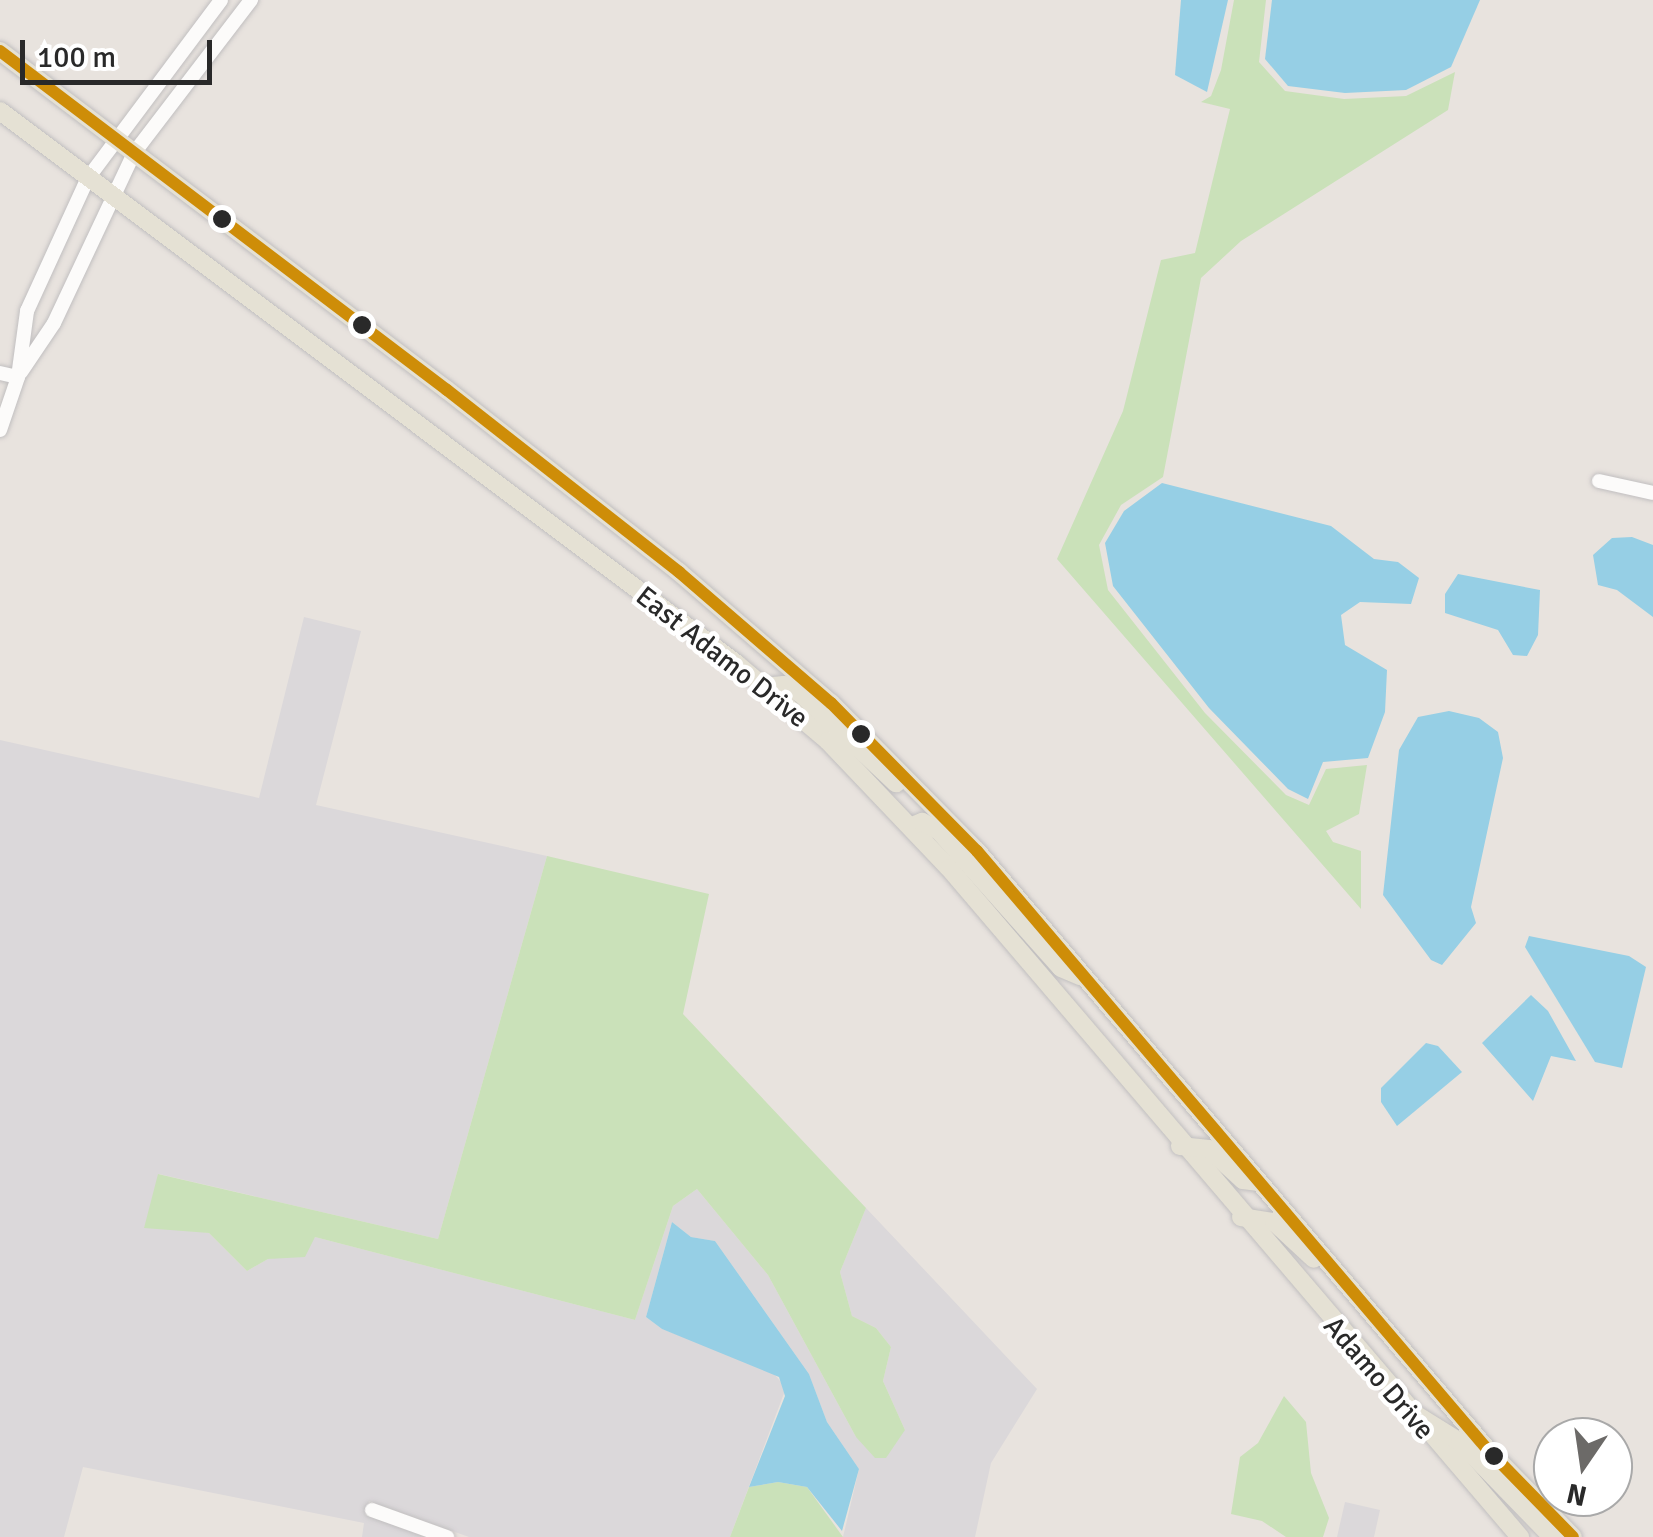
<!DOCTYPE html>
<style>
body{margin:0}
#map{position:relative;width:1653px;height:1537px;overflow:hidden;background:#e8e3de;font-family:Signika,sans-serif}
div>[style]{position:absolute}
.industrial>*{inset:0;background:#dbd8da}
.green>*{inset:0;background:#cae1b9}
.water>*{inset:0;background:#96cfe5}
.roads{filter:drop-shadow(0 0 2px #c1bfc0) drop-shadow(0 0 2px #c1bfc0)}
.minor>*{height:14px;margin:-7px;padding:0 7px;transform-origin:7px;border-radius:7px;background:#fcfbfa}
.major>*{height:18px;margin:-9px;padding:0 9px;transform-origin:9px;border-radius:9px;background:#e5e1d4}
.bus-1>*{height:12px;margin:-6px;padding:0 6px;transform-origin:6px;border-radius:6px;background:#ce8d08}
.dots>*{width:28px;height:28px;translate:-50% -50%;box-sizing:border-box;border:5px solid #fff;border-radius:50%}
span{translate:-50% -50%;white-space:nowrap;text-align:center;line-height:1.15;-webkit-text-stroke:9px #fff;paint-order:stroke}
.street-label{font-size:28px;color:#292929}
.north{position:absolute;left:1533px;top:1417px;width:100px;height:100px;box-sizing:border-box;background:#fff;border:2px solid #a9a9a9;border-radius:50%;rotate:193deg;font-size:28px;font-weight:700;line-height:40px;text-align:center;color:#292929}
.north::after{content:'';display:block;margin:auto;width:35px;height:45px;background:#6c6a68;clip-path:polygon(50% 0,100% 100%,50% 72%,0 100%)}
.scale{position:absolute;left:20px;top:40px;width:192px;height:45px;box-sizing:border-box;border:5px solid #292929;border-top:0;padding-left:12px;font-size:30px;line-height:35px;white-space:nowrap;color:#292929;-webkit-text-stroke:8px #fff;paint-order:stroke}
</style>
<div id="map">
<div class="industrial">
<i style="clip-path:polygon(304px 617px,361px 631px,316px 805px,547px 856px,438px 1239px,159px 1174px,175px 1226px,209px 1233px,247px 1271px,268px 1259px,301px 1253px,315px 1237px,635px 1320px,673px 1206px,697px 1189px,768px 1275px,856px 1437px,905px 1430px,883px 1381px,891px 1347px,876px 1328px,852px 1316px,840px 1272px,866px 1208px,1037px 1389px,991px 1463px,975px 1537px,843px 1537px,859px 1469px,827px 1422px,809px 1374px,715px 1241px,691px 1237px,672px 1222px,646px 1317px,662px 1329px,770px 1369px,786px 1388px,730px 1537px,469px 1537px,369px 1501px,365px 1515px,425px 1537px,362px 1537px,364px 1523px,83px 1467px,64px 1537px,0 1537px,0 740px,259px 798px)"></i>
<i style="clip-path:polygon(1345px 1502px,1380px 1510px,1374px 1537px,1337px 1537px)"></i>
</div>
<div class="green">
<i style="clip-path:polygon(1234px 0,1266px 0,1259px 62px,1285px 91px,1344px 99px,1406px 96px,1455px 72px,1448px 110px,1241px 241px,1201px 278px,1163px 477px,1121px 505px,1099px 545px,1108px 590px,1205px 713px,1286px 795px,1309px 805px,1326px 769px,1367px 765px,1359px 814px,1326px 831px,1333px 842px,1361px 851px,1361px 909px,1057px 559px,1123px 411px,1161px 260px,1195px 253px,1230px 109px,1201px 102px,1211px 96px,1221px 70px)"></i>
<i style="clip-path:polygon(547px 856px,709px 894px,683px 1014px,866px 1208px,840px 1272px,852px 1316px,876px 1328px,891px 1347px,883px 1381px,905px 1430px,886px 1458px,875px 1458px,856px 1437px,768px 1275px,697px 1189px,673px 1206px,635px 1320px,315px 1237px,305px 1257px,268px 1259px,247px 1271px,209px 1233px,144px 1228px,158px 1174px,438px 1239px)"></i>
<i style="clip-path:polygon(1284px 1396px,1306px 1422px,1311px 1473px,1329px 1518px,1323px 1537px,1286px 1537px,1262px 1521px,1231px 1514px,1240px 1457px,1258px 1443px)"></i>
<i style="clip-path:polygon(778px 1482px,807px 1487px,843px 1537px,730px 1537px,749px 1487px)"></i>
</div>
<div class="water">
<i style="clip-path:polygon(1181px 0,1228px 0,1207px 92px,1175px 75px)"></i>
<i style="clip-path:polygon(1272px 0,1480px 0,1451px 67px,1406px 90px,1345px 93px,1288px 86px,1265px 59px)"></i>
<i style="clip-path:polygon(1162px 483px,1331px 526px,1374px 559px,1398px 562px,1419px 578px,1411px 604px,1360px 602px,1341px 615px,1345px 645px,1387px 670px,1385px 712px,1368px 758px,1323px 762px,1308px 799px,1288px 789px,1209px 708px,1113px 586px,1105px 543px,1124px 511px)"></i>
<i style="clip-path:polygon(1632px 537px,1653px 545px,1653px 617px,1617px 590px,1598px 585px,1593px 555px,1612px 538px)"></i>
<i style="clip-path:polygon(1458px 574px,1540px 590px,1538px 635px,1527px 656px,1513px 655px,1498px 630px,1445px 613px,1445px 594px)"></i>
<i style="clip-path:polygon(1449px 711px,1479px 718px,1498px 732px,1503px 758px,1471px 907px,1476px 923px,1442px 965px,1431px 960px,1383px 895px,1399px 750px,1418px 717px)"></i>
<i style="clip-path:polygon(1529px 936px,1629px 956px,1646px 967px,1622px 1068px,1595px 1062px,1525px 947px)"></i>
<i style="clip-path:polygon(1531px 995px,1548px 1011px,1576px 1061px,1551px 1056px,1533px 1101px,1482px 1043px)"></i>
<i style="clip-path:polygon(1426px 1043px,1438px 1046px,1462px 1072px,1397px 1126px,1381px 1102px,1381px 1088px)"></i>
<i style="clip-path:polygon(672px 1222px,691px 1237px,715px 1241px,809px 1374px,827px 1422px,859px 1469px,842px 1531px,807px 1487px,778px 1482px,749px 1487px,785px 1396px,779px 1377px,662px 1329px,646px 1317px)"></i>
</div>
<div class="roads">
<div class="minor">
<i style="left:21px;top:372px;width:59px;rotate:-56deg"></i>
<i style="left:54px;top:323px;width:188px;rotate:-64.8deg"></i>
<i style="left:134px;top:153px;width:193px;rotate:-52.6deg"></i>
<i style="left:0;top:373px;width:18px;rotate:13deg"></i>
<i style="left:0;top:430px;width:56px;rotate:-71.2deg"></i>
<i style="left:18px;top:377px;width:67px;rotate:-82.2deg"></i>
<i style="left:27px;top:311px;width:146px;rotate:-65.4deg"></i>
<i style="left:88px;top:178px;width:222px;rotate:-53.2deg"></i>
<i style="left:1599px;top:481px;width:55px;rotate:12.5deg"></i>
<i style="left:372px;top:1510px;width:80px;rotate:19.8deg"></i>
</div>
<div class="major">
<i style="left:0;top:51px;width:561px;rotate:37.18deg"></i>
<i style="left:447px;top:390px;width:295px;rotate:38.1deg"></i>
<i style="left:679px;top:572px;width:201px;rotate:40.8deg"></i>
<i style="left:831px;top:703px;width:208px;rotate:45.4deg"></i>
<i style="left:977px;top:851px;width:786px;rotate:49.54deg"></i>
<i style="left:1487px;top:1449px;width:123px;rotate:45.7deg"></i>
<i style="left:0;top:111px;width:921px;rotate:36.88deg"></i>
<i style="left:737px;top:664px;width:119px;rotate:40.2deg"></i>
<i style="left:828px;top:741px;width:175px;rotate:46.4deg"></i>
<i style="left:949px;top:868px;width:880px;rotate:49.52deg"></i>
<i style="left:764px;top:687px;width:20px;rotate:-6deg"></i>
<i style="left:784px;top:685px;width:18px;rotate:27deg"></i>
<i style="left:800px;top:693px;width:132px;rotate:43.2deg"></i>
<i style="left:912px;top:826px;width:11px;rotate:-22deg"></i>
<i style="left:922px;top:822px;width:19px;rotate:28deg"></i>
<i style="left:939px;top:831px;width:183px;rotate:48.3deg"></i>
<i style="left:1061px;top:968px;width:21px;rotate:23deg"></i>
<i style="left:1180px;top:1146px;width:29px;rotate:6deg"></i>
<i style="left:1209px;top:1149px;width:46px;rotate:42.4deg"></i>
<i style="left:1243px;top:1180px;width:16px;rotate:7deg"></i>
<i style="left:1241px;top:1217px;width:33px;rotate:9deg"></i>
<i style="left:1274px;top:1222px;width:54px;rotate:42.8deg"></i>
<i style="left:1410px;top:1411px;width:59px;rotate:31.8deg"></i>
<i style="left:1460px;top:1442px;width:132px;rotate:45.9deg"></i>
</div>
</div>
<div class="bus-1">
<i style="left:0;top:51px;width:561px;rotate:37.18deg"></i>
<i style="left:447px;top:390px;width:295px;rotate:38.1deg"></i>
<i style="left:679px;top:572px;width:201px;rotate:40.8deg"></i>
<i style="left:831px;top:703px;width:208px;rotate:45.4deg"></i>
<i style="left:977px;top:851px;width:786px;rotate:49.54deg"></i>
<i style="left:1487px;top:1449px;width:123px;rotate:45.7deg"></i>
</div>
<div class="dots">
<i style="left:222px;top:219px;background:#292929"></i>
<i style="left:362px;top:325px;background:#292929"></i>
<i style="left:861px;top:734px;background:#292929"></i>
<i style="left:1494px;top:1456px;background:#292929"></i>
</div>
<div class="street-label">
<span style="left:722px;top:657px;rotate:38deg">East Adamo Drive</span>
<span style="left:1379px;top:1378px;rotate:49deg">Adamo Drive</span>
</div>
<div class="north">N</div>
<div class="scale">100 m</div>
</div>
